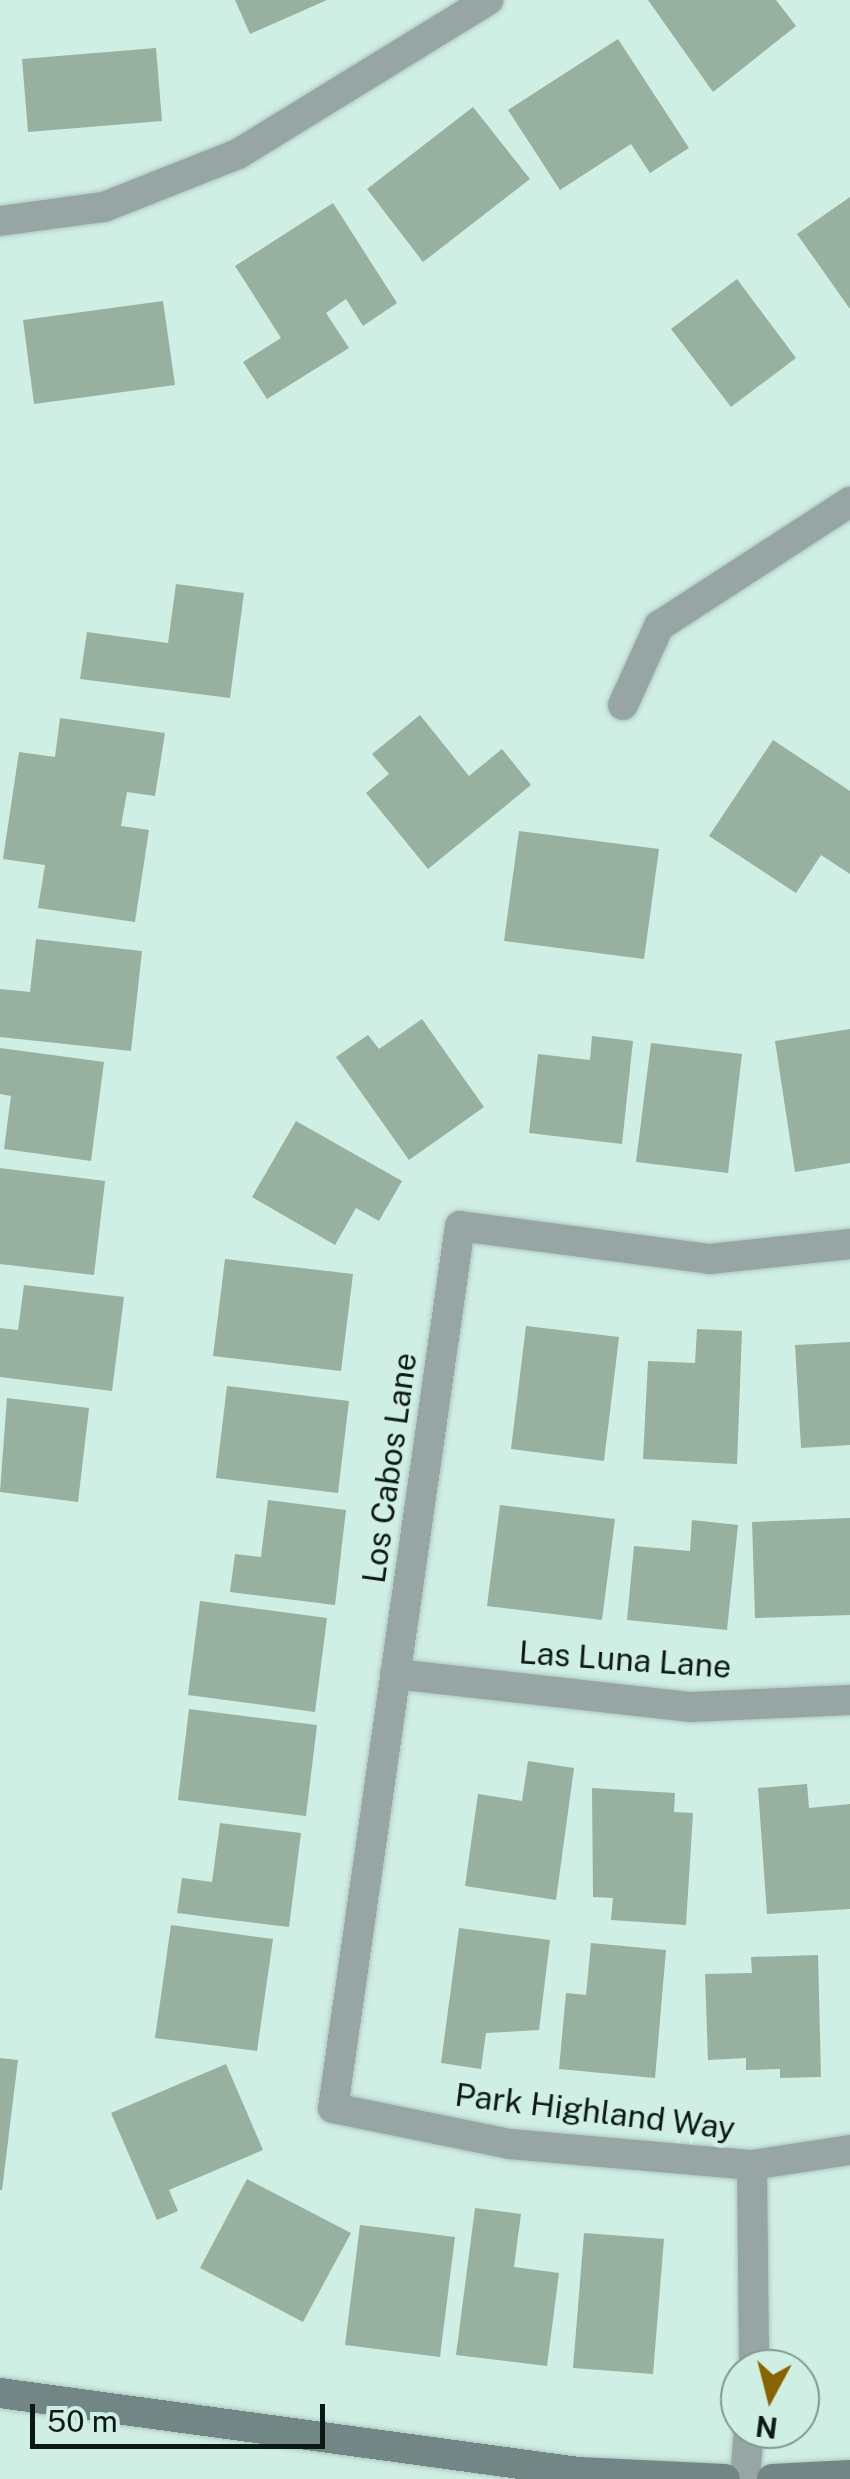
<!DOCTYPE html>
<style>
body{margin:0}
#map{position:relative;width:850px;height:2479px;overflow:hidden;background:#cfeee4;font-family:"Public Sans",sans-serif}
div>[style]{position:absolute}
.building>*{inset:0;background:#97b09f}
.roads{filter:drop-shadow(0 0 2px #acc7bf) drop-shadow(0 0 2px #acc7bf)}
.minor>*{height:30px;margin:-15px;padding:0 15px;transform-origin:15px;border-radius:15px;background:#97a5a4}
.secondary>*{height:30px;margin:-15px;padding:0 15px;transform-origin:15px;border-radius:15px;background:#718685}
span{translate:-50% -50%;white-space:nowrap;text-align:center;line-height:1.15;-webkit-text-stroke:9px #cfeee4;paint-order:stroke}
.street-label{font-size:32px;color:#0c1814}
.north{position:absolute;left:720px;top:2349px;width:100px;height:100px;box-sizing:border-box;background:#cfeee4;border:2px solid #819891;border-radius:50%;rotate:187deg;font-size:28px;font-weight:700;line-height:40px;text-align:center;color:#0c1814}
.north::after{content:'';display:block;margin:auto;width:35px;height:45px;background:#8a6301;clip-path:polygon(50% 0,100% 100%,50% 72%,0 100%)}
.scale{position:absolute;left:30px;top:2404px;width:295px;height:45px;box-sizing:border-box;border:5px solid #0c1814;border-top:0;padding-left:12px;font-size:30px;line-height:35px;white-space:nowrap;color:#0c1814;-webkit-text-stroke:8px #cfeee4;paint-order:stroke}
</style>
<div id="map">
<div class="building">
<i style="clip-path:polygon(235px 0,327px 0,250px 34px)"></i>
<i style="clip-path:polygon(648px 0,776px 0,796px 26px,713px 92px)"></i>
<i style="clip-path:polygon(618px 39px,689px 148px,650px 173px,631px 144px,560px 190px,508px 110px)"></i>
<i style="clip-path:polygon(156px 48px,162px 121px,28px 132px,22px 59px)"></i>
<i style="clip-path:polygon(473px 107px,530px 179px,423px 262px,367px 189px)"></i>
<i style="clip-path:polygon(850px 197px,850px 309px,797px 234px)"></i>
<i style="clip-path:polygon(333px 203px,397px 303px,363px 326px,346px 299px,326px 313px,349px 348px,267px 399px,243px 362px,281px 338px,235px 266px)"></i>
<i style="clip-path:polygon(737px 279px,796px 358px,731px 407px,671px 329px)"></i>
<i style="clip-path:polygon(163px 301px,175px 385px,34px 404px,23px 320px)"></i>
<i style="clip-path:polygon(176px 584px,244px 593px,230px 698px,80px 679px,87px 632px,168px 643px)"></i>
<i style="clip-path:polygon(420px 715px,469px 776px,502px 749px,531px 785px,428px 869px,366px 793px,389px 774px,372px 754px)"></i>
<i style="clip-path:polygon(60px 718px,165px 733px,155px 796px,127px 792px,121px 826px,149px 830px,135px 922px,38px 908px,45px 865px,3px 859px,19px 752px,55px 757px)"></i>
<i style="clip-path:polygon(773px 740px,850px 791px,850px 874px,821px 855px,796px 893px,709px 836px)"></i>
<i style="clip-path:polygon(519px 831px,659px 849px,644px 959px,504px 941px)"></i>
<i style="clip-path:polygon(36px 939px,142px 951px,131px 1051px,0 1037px,0 989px,30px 992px)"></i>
<i style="clip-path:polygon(422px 1019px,484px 1107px,409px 1160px,336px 1057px,368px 1035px,379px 1049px)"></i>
<i style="clip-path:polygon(850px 1029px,850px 1163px,795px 1172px,775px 1041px)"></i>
<i style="clip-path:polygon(592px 1036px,633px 1041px,622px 1144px,529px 1133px,538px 1054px,590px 1060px)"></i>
<i style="clip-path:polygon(651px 1043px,742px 1054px,728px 1173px,636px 1162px)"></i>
<i style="clip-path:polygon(0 1048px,104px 1062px,91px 1161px,4px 1149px,11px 1096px,0 1094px)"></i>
<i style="clip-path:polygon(296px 1121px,402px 1181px,379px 1221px,356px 1208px,335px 1245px,252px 1197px)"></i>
<i style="clip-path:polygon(0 1168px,105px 1181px,94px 1275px,0 1264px)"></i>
<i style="clip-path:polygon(225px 1259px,353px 1274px,341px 1371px,213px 1356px)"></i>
<i style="clip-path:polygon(24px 1285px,124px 1297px,112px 1391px,0 1377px,0 1328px,18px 1330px)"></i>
<i style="clip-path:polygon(526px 1326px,619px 1337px,604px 1461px,511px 1449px)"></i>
<i style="clip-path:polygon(697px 1329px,742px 1331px,737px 1464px,643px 1459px,648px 1361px,695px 1363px)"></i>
<i style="clip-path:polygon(850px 1342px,850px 1445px,801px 1448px,795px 1345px)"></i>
<i style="clip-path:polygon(227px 1386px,349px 1401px,338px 1493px,216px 1478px)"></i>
<i style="clip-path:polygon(7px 1398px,89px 1408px,78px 1502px,0 1492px)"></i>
<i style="clip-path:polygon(268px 1500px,346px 1510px,335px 1605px,230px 1592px,235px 1554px,261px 1557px)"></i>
<i style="clip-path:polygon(500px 1505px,615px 1519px,602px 1620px,487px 1606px)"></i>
<i style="clip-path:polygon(850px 1518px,850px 1615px,755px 1618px,752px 1522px)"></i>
<i style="clip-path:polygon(692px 1520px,738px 1525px,727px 1630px,627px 1620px,634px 1546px,690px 1551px)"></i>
<i style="clip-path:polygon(200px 1601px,327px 1618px,315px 1712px,188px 1695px)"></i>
<i style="clip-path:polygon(189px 1709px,317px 1725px,306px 1816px,178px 1800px)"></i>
<i style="clip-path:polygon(528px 1761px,574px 1768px,556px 1900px,465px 1886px,478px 1794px,522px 1801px)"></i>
<i style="clip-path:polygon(807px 1784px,809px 1808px,850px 1804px,850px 1909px,767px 1914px,758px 1788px)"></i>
<i style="clip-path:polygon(592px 1788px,675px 1793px,674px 1812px,693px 1813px,686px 1925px,611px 1920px,613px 1898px,593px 1897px)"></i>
<i style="clip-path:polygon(220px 1823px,301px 1833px,289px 1927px,177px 1913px,182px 1878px,212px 1882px)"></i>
<i style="clip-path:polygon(171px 1925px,273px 1939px,257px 2051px,155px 2038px)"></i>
<i style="clip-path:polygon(459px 1928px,550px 1940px,539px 2030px,486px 2033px,481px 2069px,441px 2063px)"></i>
<i style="clip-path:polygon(591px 1943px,666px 1950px,655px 2078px,559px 2069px,566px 1993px,586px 1995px)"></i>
<i style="clip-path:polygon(818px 1955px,821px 2077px,780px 2078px,780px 2069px,746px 2070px,746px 2058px,708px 2060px,705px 1974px,752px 1973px,751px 1957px)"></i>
<i style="clip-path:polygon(0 2058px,18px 2060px,2px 2190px,0 2190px)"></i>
<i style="clip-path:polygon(226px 2064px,263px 2150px,169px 2190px,178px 2211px,157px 2220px,111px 2113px)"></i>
<i style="clip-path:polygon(247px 2179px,351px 2233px,303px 2322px,200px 2268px)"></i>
<i style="clip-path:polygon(475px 2208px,521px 2214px,514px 2267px,559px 2273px,547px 2366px,456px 2355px)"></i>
<i style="clip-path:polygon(360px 2225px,455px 2237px,440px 2357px,345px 2345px)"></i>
<i style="clip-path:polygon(584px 2233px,664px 2239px,653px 2374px,573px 2368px)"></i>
</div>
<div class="roads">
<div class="minor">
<i style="left:0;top:221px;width:105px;rotate:-7.7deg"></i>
<i style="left:104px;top:207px;width:144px;rotate:-21.6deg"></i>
<i style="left:238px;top:154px;width:294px;rotate:-31.6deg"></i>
<i style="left:623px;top:705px;width:87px;rotate:-65.5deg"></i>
<i style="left:659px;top:626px;width:228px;rotate:-33deg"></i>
<i style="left:850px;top:1244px;width:141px;rotate:173.9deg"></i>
<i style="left:710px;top:1259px;width:252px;rotate:-172.5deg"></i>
<i style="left:460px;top:1226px;width:891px;rotate:98.19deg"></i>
<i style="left:333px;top:2108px;width:181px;rotate:11.5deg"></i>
<i style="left:510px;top:2144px;width:243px;rotate:5deg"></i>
<i style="left:752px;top:2165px;width:99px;rotate:-8.7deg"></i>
<i style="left:395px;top:1674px;width:298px;rotate:6.4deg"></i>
<i style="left:691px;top:1707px;width:159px;rotate:-2.5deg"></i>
<i style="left:752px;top:2165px;width:204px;rotate:89.4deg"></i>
<i style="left:745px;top:2479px;width:50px;rotate:-85.4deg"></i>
</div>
<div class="secondary">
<i style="left:0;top:2393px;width:583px;rotate:7.78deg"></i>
<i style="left:578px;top:2472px;width:147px;rotate:2.7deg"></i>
<i style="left:772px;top:2479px;width:78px;rotate:-2.9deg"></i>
</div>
</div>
<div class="street-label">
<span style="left:390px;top:1468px;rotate:-82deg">Los Cabos Lane</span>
<span style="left:625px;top:1660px;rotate:4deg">Las Luna Lane</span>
<span style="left:595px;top:2112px;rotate:7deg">Park Highland Way</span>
</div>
<div class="north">N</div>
<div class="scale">50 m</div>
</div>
